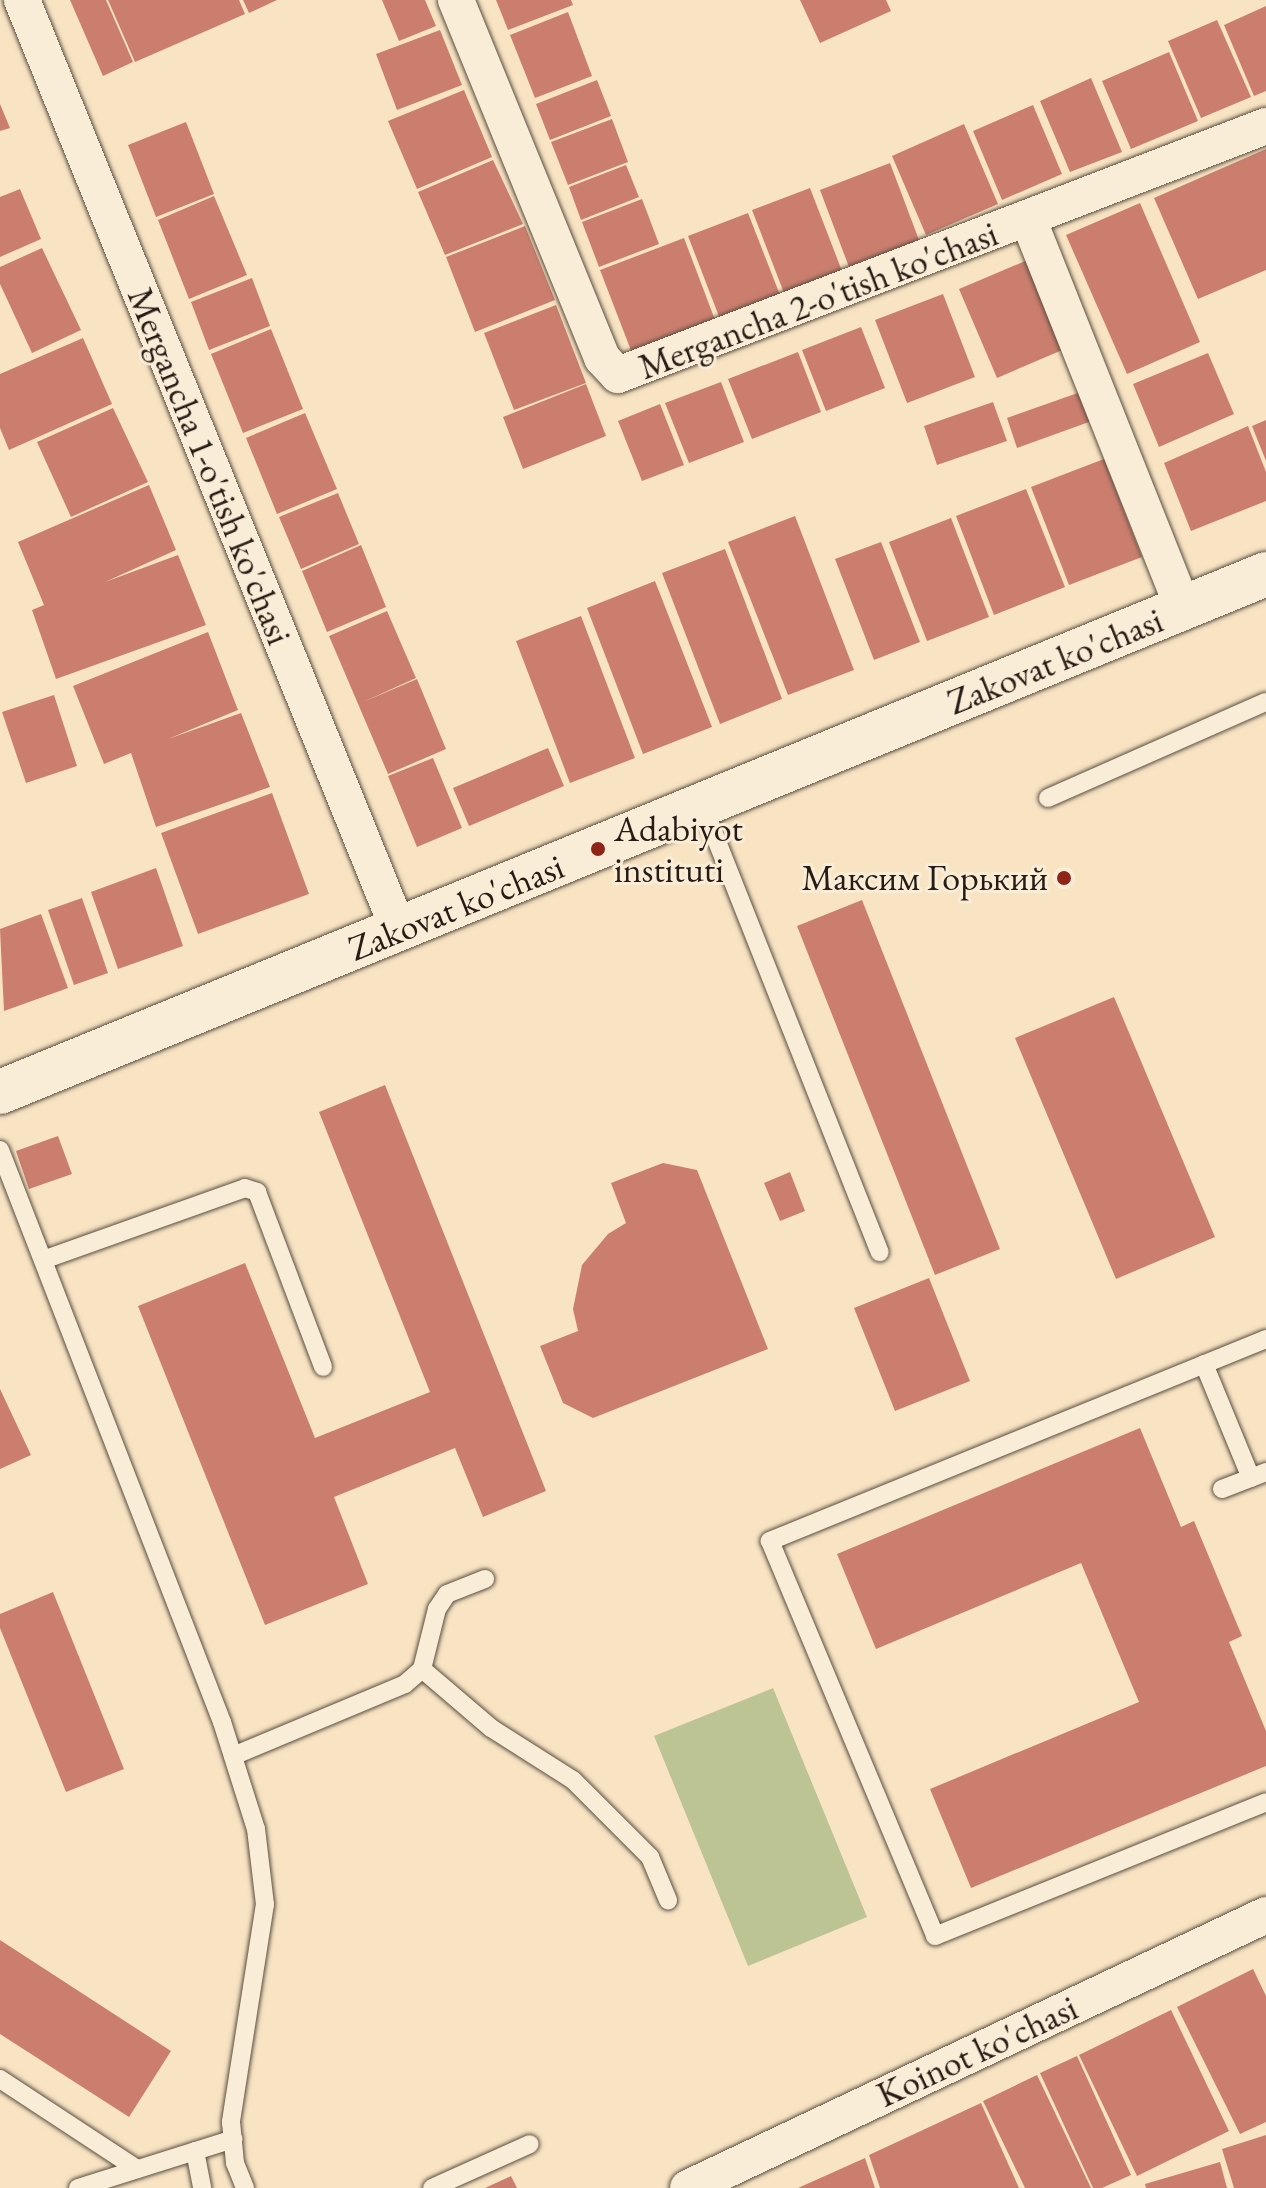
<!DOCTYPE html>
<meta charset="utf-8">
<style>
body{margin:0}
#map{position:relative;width:1266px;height:2188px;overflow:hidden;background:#f8e4c3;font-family:"EB Garamond",serif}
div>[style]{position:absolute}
.green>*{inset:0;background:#bdc494}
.building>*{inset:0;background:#cb7e6e}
.roads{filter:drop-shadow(0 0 2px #5a4e40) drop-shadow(0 0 2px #5a4e40)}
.service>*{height:18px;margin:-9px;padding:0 9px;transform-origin:9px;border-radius:9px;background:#faedd8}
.minor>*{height:36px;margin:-18px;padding:0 18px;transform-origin:18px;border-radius:18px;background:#faedd8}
.tertiary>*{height:44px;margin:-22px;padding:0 22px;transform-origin:22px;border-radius:22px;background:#faedd8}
.dots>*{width:22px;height:22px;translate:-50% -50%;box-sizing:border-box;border:4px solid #faedd8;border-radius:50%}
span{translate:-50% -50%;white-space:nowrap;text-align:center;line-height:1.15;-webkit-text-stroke:6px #faedd8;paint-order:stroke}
.street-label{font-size:36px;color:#261c14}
.poi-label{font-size:36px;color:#261c14}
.left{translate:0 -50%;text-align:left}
.right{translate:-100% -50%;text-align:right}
</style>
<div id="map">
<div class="green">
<i style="clip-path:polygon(773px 1688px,867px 1917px,748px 1966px,654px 1736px)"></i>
</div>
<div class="building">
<i style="clip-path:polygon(70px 0,106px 0,133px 62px,103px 76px)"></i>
<i style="clip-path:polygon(108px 0,239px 0,245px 14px,135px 62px)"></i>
<i style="clip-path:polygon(243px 0,277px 0,249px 13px)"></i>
<i style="clip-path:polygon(382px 0,425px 0,436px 26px,399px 41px)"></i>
<i style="clip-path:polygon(496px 0,571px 0,573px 5px,508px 30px)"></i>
<i style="clip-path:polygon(800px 0,886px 0,891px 11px,820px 43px)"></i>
<i style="clip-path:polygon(1266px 6px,1266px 91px,1254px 96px,1224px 25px)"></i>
<i style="clip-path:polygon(568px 12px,592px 76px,535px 98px,510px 35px)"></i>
<i style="clip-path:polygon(1217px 20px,1251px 97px,1201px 118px,1168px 41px)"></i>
<i style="clip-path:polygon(440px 30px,462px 85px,397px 110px,376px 54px)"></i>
<i style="clip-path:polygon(1169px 52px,1198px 121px,1131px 149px,1102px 81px)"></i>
<i style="clip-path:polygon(1091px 78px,1122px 152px,1070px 172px,1040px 101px)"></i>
<i style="clip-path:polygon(597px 80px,611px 116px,550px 140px,536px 104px)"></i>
<i style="clip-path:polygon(464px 90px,492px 157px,417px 189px,388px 121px)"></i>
<i style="clip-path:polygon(0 104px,10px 128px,0 131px)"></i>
<i style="clip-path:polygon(1033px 105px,1062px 174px,1002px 200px,973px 131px)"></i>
<i style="clip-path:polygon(612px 119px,628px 162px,568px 185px,551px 142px)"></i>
<i style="clip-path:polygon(186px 122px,214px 194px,156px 217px,128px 145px)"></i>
<i style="clip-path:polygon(964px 124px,998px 204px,926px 235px,892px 156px)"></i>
<i style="clip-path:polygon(1266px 149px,1266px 270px,1198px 299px,1154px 198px)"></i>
<i style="clip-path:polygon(493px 160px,523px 224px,445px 255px,418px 192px)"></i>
<i style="clip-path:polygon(890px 163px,919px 240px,849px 267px,820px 190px)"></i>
<i style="clip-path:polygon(626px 165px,639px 197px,581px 220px,569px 187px)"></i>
<i style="clip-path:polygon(810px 188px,842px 271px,784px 293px,752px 210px)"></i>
<i style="clip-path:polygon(20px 189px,41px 239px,0 257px,0 197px)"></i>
<i style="clip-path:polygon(214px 196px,247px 275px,189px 299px,158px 220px)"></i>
<i style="clip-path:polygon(642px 199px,659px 244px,599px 267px,582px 222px)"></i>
<i style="clip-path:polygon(1140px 203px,1200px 342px,1127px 374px,1066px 235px)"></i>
<i style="clip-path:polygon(748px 213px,780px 295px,720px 319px,688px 236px)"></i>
<i style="clip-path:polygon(525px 226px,555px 300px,475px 332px,446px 257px)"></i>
<i style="clip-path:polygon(684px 238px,715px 320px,632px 353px,600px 270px)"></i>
<i style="clip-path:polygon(42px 248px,81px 330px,32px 353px,0 284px,0 267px)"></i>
<i style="clip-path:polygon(1037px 256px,1074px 345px,997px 378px,959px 289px)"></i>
<i style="clip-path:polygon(252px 278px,270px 326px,209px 350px,191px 302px)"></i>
<i style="clip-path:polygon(943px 294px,975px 377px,907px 403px,875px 320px)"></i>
<i style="clip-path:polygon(556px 305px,586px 383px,514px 410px,484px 333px)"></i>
<i style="clip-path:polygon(861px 327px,885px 388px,826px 411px,802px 350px)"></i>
<i style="clip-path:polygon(271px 329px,303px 409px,243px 433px,211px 354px)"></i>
<i style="clip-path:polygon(83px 338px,112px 404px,9px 450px,0 428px,0 374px)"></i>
<i style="clip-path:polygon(798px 352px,821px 412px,752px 439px,728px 379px)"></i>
<i style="clip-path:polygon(1208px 353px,1234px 414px,1159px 447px,1133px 384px)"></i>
<i style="clip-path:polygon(721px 382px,744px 442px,689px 463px,665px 403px)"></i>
<i style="clip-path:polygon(586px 384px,606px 436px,523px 469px,503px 417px)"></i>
<i style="clip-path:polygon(1089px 389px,1100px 418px,1017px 448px,1007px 418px)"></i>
<i style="clip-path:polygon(993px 402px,1007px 441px,937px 465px,924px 426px)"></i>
<i style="clip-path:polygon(660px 404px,684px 465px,642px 481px,618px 421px)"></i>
<i style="clip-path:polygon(113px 408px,148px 482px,71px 517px,37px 442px)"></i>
<i style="clip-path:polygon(305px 413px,337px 489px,277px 514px,246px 438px)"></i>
<i style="clip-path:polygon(1266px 420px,1266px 461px,1252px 426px)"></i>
<i style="clip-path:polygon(1248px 426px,1266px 472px,1266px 501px,1191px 531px,1164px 463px)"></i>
<i style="clip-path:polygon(1104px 459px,1142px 557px,1069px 585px,1031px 487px)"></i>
<i style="clip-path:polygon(149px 485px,176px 550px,105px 582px,178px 555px,206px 625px,56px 679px,32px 610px,44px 605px,18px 542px)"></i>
<i style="clip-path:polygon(1026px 489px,1065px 587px,994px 615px,956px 516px)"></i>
<i style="clip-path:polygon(338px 493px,359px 544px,301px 569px,279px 517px)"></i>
<i style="clip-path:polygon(795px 516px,854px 670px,788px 695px,728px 542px)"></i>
<i style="clip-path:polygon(951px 518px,989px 617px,927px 641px,889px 542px)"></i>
<i style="clip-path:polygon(881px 542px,920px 642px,874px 660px,835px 559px)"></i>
<i style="clip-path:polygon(361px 545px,386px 607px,327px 632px,302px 571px)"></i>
<i style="clip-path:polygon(725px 549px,782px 699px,720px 724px,662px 573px)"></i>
<i style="clip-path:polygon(655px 581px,712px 727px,643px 754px,587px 608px)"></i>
<i style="clip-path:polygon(387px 611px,416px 678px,363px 702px,417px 679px,446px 749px,388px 774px,329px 636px)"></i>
<i style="clip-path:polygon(581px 616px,635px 758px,570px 783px,516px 641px)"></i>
<i style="clip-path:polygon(208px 632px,238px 710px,168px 739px,241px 713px,270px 787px,156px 827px,131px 753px,104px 764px,73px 686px)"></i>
<i style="clip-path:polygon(54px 695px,77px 766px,26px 783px,2px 712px)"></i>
<i style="clip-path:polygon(548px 748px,564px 786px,469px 826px,453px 788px)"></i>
<i style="clip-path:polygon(433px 758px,462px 828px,417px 847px,388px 776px)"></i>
<i style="clip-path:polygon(272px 793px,309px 894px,198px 934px,161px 833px)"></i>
<i style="clip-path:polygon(156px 868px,183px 946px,118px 969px,91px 892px)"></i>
<i style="clip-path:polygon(82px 898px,108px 973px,74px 985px,48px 910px)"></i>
<i style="clip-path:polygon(862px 900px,1000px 1249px,935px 1275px,797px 926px)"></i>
<i style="clip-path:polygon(41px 914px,68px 988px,4px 1011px,0 929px)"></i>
<i style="clip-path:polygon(1114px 997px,1215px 1237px,1116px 1279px,1015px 1038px)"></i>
<i style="clip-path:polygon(385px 1085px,546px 1491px,483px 1517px,455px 1448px,334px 1497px,368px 1584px,265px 1625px,138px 1306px,245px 1263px,315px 1438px,430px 1392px,319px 1112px)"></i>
<i style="clip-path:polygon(58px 1136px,72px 1174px,29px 1189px,16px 1151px)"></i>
<i style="clip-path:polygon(663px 1163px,697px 1170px,768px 1349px,593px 1418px,563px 1403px,540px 1346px,578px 1331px,573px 1309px,582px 1265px,608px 1234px,626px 1223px,611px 1183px)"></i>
<i style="clip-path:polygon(790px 1172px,805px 1211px,780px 1221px,764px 1183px)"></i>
<i style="clip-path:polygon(929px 1278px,970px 1381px,895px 1411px,854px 1308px)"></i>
<i style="clip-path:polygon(0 1389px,31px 1455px,0 1469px)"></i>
<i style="clip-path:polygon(1140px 1428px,1181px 1527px,1194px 1521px,1242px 1636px,1229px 1642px,1266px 1731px,1266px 1766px,971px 1888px,930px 1789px,1139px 1702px,1081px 1563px,876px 1649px,837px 1554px)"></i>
<i style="clip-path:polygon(53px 1592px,124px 1769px,66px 1792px,0 1628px,0 1614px)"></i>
<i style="clip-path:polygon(0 1940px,171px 2051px,129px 2117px,0 2034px)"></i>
<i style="clip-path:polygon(1253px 1969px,1266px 1996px,1266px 2122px,1240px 2134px,1177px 2007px)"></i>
<i style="clip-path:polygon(1171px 2010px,1229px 2131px,1137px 2176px,1079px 2055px)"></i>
<i style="clip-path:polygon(1077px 2056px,1131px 2175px,1102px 2188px,1093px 2188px,1040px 2073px)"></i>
<i style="clip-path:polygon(1037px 2075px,1091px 2188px,1025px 2188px,983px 2101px)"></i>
<i style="clip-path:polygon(981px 2103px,1019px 2188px,880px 2188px,869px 2155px)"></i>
<i style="clip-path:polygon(1266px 2135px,1266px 2188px,1234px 2188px,1222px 2149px)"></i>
<i style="clip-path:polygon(865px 2158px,875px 2188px,798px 2188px)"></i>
<i style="clip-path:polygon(1220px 2162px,1227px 2188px,1146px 2188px,1145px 2184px)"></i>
<i style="clip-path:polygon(511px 2176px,517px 2188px,485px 2188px)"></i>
</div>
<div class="roads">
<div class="service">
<i style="left:1048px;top:798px;width:238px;rotate:-23.8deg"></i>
<i style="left:703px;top:806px;width:480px;rotate:68.4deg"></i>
<i style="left:0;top:1150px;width:614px;rotate:68.79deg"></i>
<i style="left:222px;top:1722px;width:112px;rotate:72.4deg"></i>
<i style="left:256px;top:1829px;width:76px;rotate:83.2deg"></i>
<i style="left:265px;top:1904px;width:221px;rotate:98.9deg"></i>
<i style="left:231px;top:2122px;width:41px;rotate:84.4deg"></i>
<i style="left:235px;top:2163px;width:27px;rotate:68deg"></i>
<i style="left:43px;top:1260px;width:214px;rotate:-19.6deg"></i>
<i style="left:245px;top:1188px;width:13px;rotate:18deg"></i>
<i style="left:257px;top:1192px;width:187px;rotate:69.3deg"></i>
<i style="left:1266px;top:1339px;width:536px;rotate:157.84deg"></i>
<i style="left:770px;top:1541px;width:428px;rotate:67.3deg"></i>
<i style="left:935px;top:1936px;width:357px;rotate:-22deg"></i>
<i style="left:1204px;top:1364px;width:123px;rotate:67.6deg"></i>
<i style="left:1251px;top:1478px;width:16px;rotate:-22deg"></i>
<i style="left:1222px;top:1489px;width:31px;rotate:-21deg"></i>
<i style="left:422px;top:1669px;width:91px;rotate:40.5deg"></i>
<i style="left:491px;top:1728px;width:97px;rotate:32.4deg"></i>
<i style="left:573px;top:1780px;width:109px;rotate:45deg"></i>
<i style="left:650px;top:1857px;width:47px;rotate:67.3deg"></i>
<i style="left:233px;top:1756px;width:186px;rotate:-22.7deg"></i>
<i style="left:405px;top:1684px;width:23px;rotate:-41deg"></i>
<i style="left:422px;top:1669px;width:62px;rotate:-76deg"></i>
<i style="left:437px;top:1609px;width:18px;rotate:-56deg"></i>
<i style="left:447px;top:1594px;width:41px;rotate:-21.5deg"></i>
<i style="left:0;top:2079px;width:164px;rotate:33.3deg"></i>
<i style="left:195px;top:2151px;width:38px;rotate:79deg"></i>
<i style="left:78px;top:2188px;width:163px;rotate:-17.5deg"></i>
<i style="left:432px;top:2188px;width:107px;rotate:-24.2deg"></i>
</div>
<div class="minor">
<i style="left:22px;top:0;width:1004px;rotate:67.95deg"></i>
<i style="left:456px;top:0;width:387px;rotate:67.8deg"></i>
<i style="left:602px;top:358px;width:23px;rotate:47deg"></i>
<i style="left:618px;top:375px;width:694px;rotate:-21.02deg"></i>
<i style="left:1029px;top:221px;width:417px;rotate:68.3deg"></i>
<i style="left:688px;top:2188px;width:639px;rotate:-25.28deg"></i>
</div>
<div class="tertiary">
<i style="left:0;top:1092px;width:1368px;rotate:-22.25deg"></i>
</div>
</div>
<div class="dots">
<i style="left:598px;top:849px;background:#8f2418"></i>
<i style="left:1064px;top:878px;background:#8f2418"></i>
</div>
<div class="street-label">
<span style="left:818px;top:300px;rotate:-21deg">Mergancha 2-o'tish ko'chasi</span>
<span style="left:210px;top:466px;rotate:68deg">Mergancha 1-o'tish ko'chasi</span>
<span style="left:1055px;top:661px;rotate:-22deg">Zakovat ko'chasi</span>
<span style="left:456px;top:907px;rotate:-22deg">Zakovat ko'chasi</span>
<span style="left:977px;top:2051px;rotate:-25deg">Koinot ko'chasi</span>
</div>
<div class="poi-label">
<span class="left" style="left:614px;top:849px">Adabiyot<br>instituti</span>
<span class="right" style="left:1048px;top:878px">Максим Горький</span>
</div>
</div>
